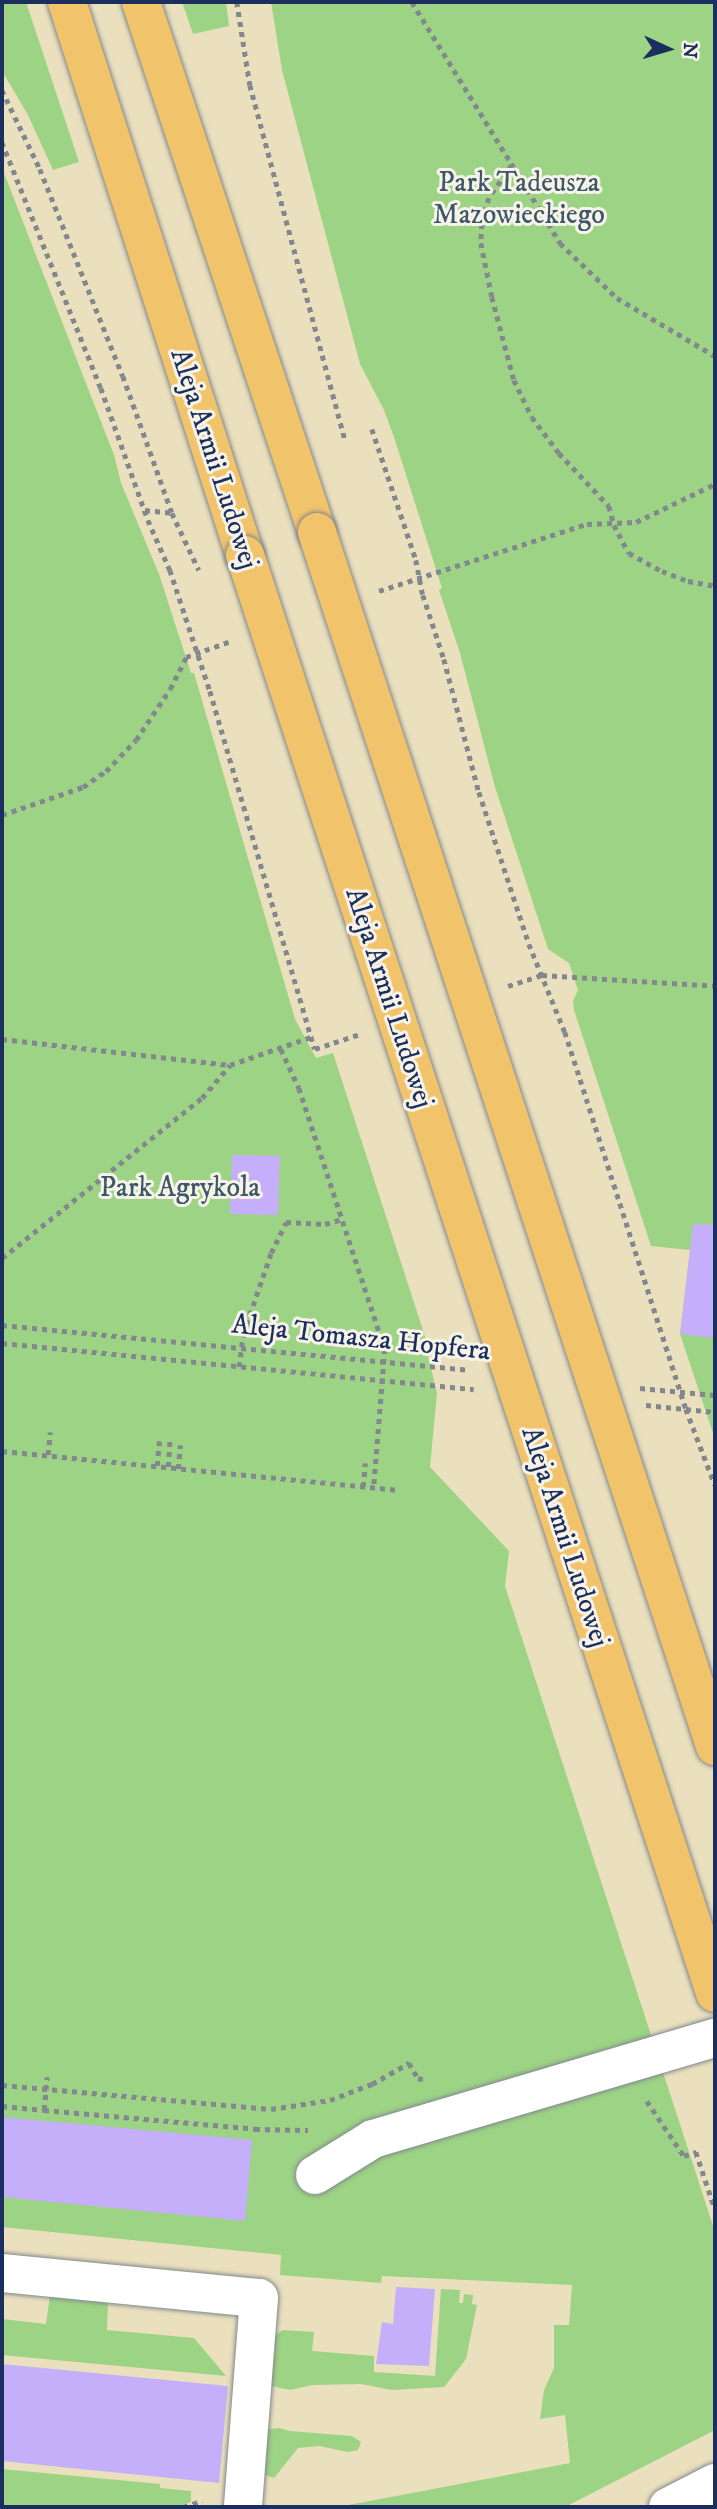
<!DOCTYPE html>
<style>
body{margin:0}
#map{position:relative;width:717px;height:2509px;overflow:hidden;background:#eae0bd;font-family:"IM FELL DW Pica",serif}
div>[style]{position:absolute}
.green>*{inset:0;background:#9dd384}
.building>*{inset:0;background:#c6affa}
.path>*{height:4.5px;margin-top:-2.25px;transform-origin:0;background:repeating-linear-gradient(90deg,#82888e 0 5px,transparent 0 10px)}
.roads{filter:drop-shadow(0 0 2px #82888e) drop-shadow(0 0 2px #82888e)}
.minor>*{height:38px;margin:-19px;padding:0 19px;transform-origin:19px;border-radius:19px;background:#fff}
.major>*{height:38px;margin:-19px;padding:0 19px;transform-origin:19px;border-radius:19px;background:#f1c36a}
.bridges{filter:drop-shadow(0 0 2px #82888e) drop-shadow(0 0 2px #82888e)}
.major-bridge>*{height:38px;margin:-19px;padding:0 19px;transform-origin:19px;border-radius:19px;background:#f1c36a}
span{translate:-50% -50%;white-space:nowrap;text-align:center;line-height:1.15;-webkit-text-stroke:6px #f7f3e8;paint-order:stroke}
.park-label{font-size:28px;color:#3c5868}
.street-label{font-size:28px;color:#1b2f5e}
.frame{position:absolute;inset:0;border:4px solid #1b2f5e;pointer-events:none}
.north{position:absolute;left:633px;top:14px;width:70px;height:70px;-webkit-text-stroke:5px #f7f3e8;paint-order:stroke;rotate:94deg;font-size:19px;font-weight:700;line-height:28px;text-align:center;color:#1b2f5e}
.north::after{content:'';display:block;margin:auto;width:24px;height:32px;background:#1b2f5e;clip-path:polygon(50% 0,100% 100%,50% 72%,0 100%)}
</style>
<div id="map">
<div class="green">
<i style="clip-path:polygon(2px 2px,26px 2px,79px 162px,53px 170px,28px 115px,2px 71px)"></i>
<i style="clip-path:polygon(182px 2px,226px 2px,229px 26px,193px 34px)"></i>
<i style="clip-path:polygon(271px 2px,715px 2px,715px 1439px,680px 1334px,690px 1250px,651px 1246px,574px 1010px,573px 1001px,578px 990px,569px 963px,548px 949px,495px 787px,460px 653px,439px 590px,442px 588px,394px 437px,384px 410px,360px 364px,282px 70px)"></i>
<i style="clip-path:polygon(2px 168px,114px 455px,121px 483px,159px 574px,191px 673px,194px 673px,295px 1019px,316px 1058px,333px 1053px,431px 1355px,428px 1356px,437px 1393px,430px 1467px,509px 1551px,505px 1586px,715px 2232px,715px 2430px,565px 2507px,338px 2507px,570px 2463px,565px 2415px,540px 2419px,544px 2390px,554px 2368px,554px 2325px,569px 2325px,572px 2285px,382px 2276px,381px 2283px,280px 2275px,281px 2255px,2px 2227px)"></i>
<i style="clip-path:polygon(441px 2289px,460px 2290px,459px 2303px,463px 2303px,464px 2294px,473px 2295px,472px 2304px,477px 2305px,466px 2359px,444px 2387px,392px 2390px,361px 2384px,313px 2385px,290px 2390px,268px 2385px,273px 2337px,283px 2330px,314px 2332px,312px 2351px,374px 2356px,374px 2372px,435px 2376px)"></i>
<i style="clip-path:polygon(50px 2296px,108px 2301px,107px 2330px,194px 2338px,226px 2376px,2px 2355px,2px 2319px,46px 2324px)"></i>
<i style="clip-path:polygon(279px 2428px,290px 2431px,352px 2436px,361px 2442px,358px 2450px,348px 2452px,319px 2446px,298px 2448px,274px 2478px,260px 2473px,264px 2430px)"></i>
<i style="clip-path:polygon(2px 2469px,160px 2484px,160px 2488px,191px 2491px,191px 2502px,175px 2507px,2px 2507px)"></i>
</div>
<div class="building">
<i style="clip-path:polygon(232px 1155px,280px 1156px,278px 1215px,230px 1214px)"></i>
<i style="clip-path:polygon(693px 1224px,715px 1225px,715px 1338px,680px 1334px)"></i>
<i style="clip-path:polygon(2px 2117px,252px 2140px,245px 2221px,2px 2197px)"></i>
<i style="clip-path:polygon(396px 2287px,435px 2289px,429px 2366px,376px 2364px,382px 2322px,393px 2324px)"></i>
<i style="clip-path:polygon(2px 2364px,228px 2386px,219px 2483px,2px 2461px)"></i>
</div>
<div class="path">
<i style="left:237px;top:2px;width:84px;rotate:81.1deg"></i>
<i style="left:250px;top:85px;width:367px;rotate:75deg"></i>
<i style="left:412px;top:2px;width:283px;rotate:58.4deg"></i>
<i style="left:560px;top:243px;width:79px;rotate:44deg"></i>
<i style="left:617px;top:298px;width:114px;rotate:30.6deg"></i>
<i style="left:2px;top:90px;width:88px;rotate:64.3deg"></i>
<i style="left:40px;top:169px;width:223px;rotate:68.2deg"></i>
<i style="left:123px;top:376px;width:145px;rotate:70.3deg"></i>
<i style="left:172px;top:513px;width:63px;rotate:64.7deg"></i>
<i style="left:2px;top:142px;width:265px;rotate:68.1deg"></i>
<i style="left:101px;top:388px;width:140px;rotate:70.4deg"></i>
<i style="left:148px;top:520px;width:55px;rotate:66.3deg"></i>
<i style="left:170px;top:570px;width:127px;rotate:71.7deg"></i>
<i style="left:210px;top:691px;width:373px;rotate:73.7deg"></i>
<i style="left:315px;top:1049px;width:47px;rotate:-18.4deg"></i>
<i style="left:512px;top:165px;width:40px;rotate:124.9deg"></i>
<i style="left:489px;top:198px;width:27px;rotate:105deg"></i>
<i style="left:482px;top:224px;width:19px;rotate:93deg"></i>
<i style="left:481px;top:243px;width:55px;rotate:78.5deg"></i>
<i style="left:492px;top:297px;width:86px;rotate:75.2deg"></i>
<i style="left:514px;top:380px;width:41px;rotate:64.1deg"></i>
<i style="left:532px;top:417px;width:45px;rotate:53.1deg"></i>
<i style="left:559px;top:453px;width:73px;rotate:46.7deg"></i>
<i style="left:609px;top:506px;width:20px;rotate:75deg"></i>
<i style="left:614px;top:525px;width:32px;rotate:62deg"></i>
<i style="left:629px;top:553px;width:38px;rotate:29deg"></i>
<i style="left:662px;top:571px;width:28px;rotate:21deg"></i>
<i style="left:688px;top:581px;width:27px;rotate:10deg"></i>
<i style="left:372px;top:429px;width:138px;rotate:71.4deg"></i>
<i style="left:416px;top:560px;width:36px;rotate:79deg"></i>
<i style="left:423px;top:595px;width:67px;rotate:71.8deg"></i>
<i style="left:444px;top:659px;width:138px;rotate:75.3deg"></i>
<i style="left:479px;top:792px;width:160px;rotate:71.8deg"></i>
<i style="left:529px;top:944px;width:95px;rotate:67.8deg"></i>
<i style="left:565px;top:1032px;width:396px;rotate:72.2deg"></i>
<i style="left:686px;top:1409px;width:81px;rotate:69.1deg"></i>
<i style="left:145px;top:510px;width:27px;rotate:6deg"></i>
<i style="left:379px;top:591px;width:219px;rotate:-17.9deg"></i>
<i style="left:587px;top:524px;width:49px;rotate:-2.3deg"></i>
<i style="left:636px;top:522px;width:88px;rotate:-25.7deg"></i>
<i style="left:2px;top:815px;width:86px;rotate:-19.1deg"></i>
<i style="left:83px;top:787px;width:28px;rotate:-35deg"></i>
<i style="left:106px;top:771px;width:43px;rotate:-45.9deg"></i>
<i style="left:136px;top:740px;width:61px;rotate:-56.3deg"></i>
<i style="left:170px;top:689px;width:36px;rotate:-63deg"></i>
<i style="left:186px;top:657px;width:48px;rotate:-19.6deg"></i>
<i style="left:508px;top:986px;width:36px;rotate:-18deg"></i>
<i style="left:542px;top:975px;width:173px;rotate:3.6deg"></i>
<i style="left:2px;top:1039px;width:229px;rotate:6.5deg"></i>
<i style="left:230px;top:1065px;width:86px;rotate:-19.1deg"></i>
<i style="left:281px;top:1049px;width:43px;rotate:65.2deg"></i>
<i style="left:299px;top:1088px;width:275px;rotate:71.8deg"></i>
<i style="left:385px;top:1349px;width:138px;rotate:94.6deg"></i>
<i style="left:2px;top:1258px;width:256px;rotate:-38.7deg"></i>
<i style="left:202px;top:1098px;width:43px;rotate:-49.7deg"></i>
<i style="left:2px;top:1325px;width:468px;rotate:5.5deg"></i>
<i style="left:2px;top:1343px;width:474px;rotate:5.6deg"></i>
<i style="left:239px;top:1367px;width:33px;rotate:-83deg"></i>
<i style="left:243px;top:1334px;width:86px;rotate:-70.9deg"></i>
<i style="left:271px;top:1253px;width:34px;rotate:-64deg"></i>
<i style="left:286px;top:1222px;width:39px;rotate:3deg"></i>
<i style="left:325px;top:1224px;width:18px;rotate:-16deg"></i>
<i style="left:640px;top:1388px;width:75px;rotate:5.3deg"></i>
<i style="left:646px;top:1405px;width:69px;rotate:5.8deg"></i>
<i style="left:2px;top:1451px;width:399px;rotate:5.6deg"></i>
<i style="left:48px;top:1455px;width:23px;rotate:-85deg"></i>
<i style="left:157px;top:1466px;width:25px;rotate:-85deg"></i>
<i style="left:168px;top:1467px;width:26px;rotate:-86deg"></i>
<i style="left:178px;top:1469px;width:24px;rotate:-85deg"></i>
<i style="left:363px;top:1487px;width:24px;rotate:-85deg"></i>
<i style="left:2px;top:2085px;width:270px;rotate:5.1deg"></i>
<i style="left:271px;top:2109px;width:60px;rotate:-8.7deg"></i>
<i style="left:330px;top:2100px;width:45px;rotate:-20.9deg"></i>
<i style="left:372px;top:2084px;width:43px;rotate:-29.6deg"></i>
<i style="left:409px;top:2063px;width:17px;rotate:59deg"></i>
<i style="left:418px;top:2078px;width:7px;rotate:16deg"></i>
<i style="left:647px;top:2101px;width:66px;rotate:56.1deg"></i>
<i style="left:684px;top:2156px;width:13px;rotate:-18deg"></i>
<i style="left:696px;top:2152px;width:60px;rotate:71.6deg"></i>
<i style="left:2px;top:2106px;width:42px;rotate:5.4deg"></i>
<i style="left:44px;top:2110px;width:33px;rotate:-85deg"></i>
<i style="left:44px;top:2110px;width:212px;rotate:5.1deg"></i>
<i style="left:255px;top:2129px;width:53px;rotate:1.1deg"></i>
<i style="left:183px;top:2507px;width:20px;rotate:-18deg"></i>
</div>
<div class="roads">
<div class="minor">
<i style="left:315px;top:2175px;width:68px;rotate:-31.8deg"></i>
<i style="left:373px;top:2139px;width:357px;rotate:-16.5deg"></i>
<i style="left:2px;top:2273px;width:258px;rotate:5.6deg"></i>
<i style="left:259px;top:2298px;width:210px;rotate:94.4deg"></i>
<i style="left:668px;top:2507px;width:53px;rotate:-27.1deg"></i>
</div>
<div class="major">
<i style="left:67px;top:2px;width:581px;rotate:72.16deg"></i>
<i style="left:141px;top:2px;width:558px;rotate:71.63deg"></i>
</div>
</div>
<div class="bridges">
<div class="major-bridge">
<i style="left:317px;top:532px;width:1278px;rotate:71.85deg"></i>
<i style="left:245px;top:555px;width:1513px;rotate:71.9deg"></i>
</div>
</div>
<div class="park-label">
<span style="left:519px;top:199px">Park Tadeusza<br>Mazowieckiego</span>
<span style="left:180px;top:1188px">Park Agrykola</span>
</div>
<div class="street-label">
<span style="left:214px;top:459px;rotate:72deg">Aleja Armii Ludowej</span>
<span style="left:389px;top:998px;rotate:72deg">Aleja Armii Ludowej</span>
<span style="left:361px;top:1338px;rotate:6deg">Aleja Tomasza Hopfera</span>
<span style="left:565px;top:1537px;rotate:72deg">Aleja Armii Ludowej</span>
</div>
<div class="frame"></div>
<div class="north">N</div>
</div>
